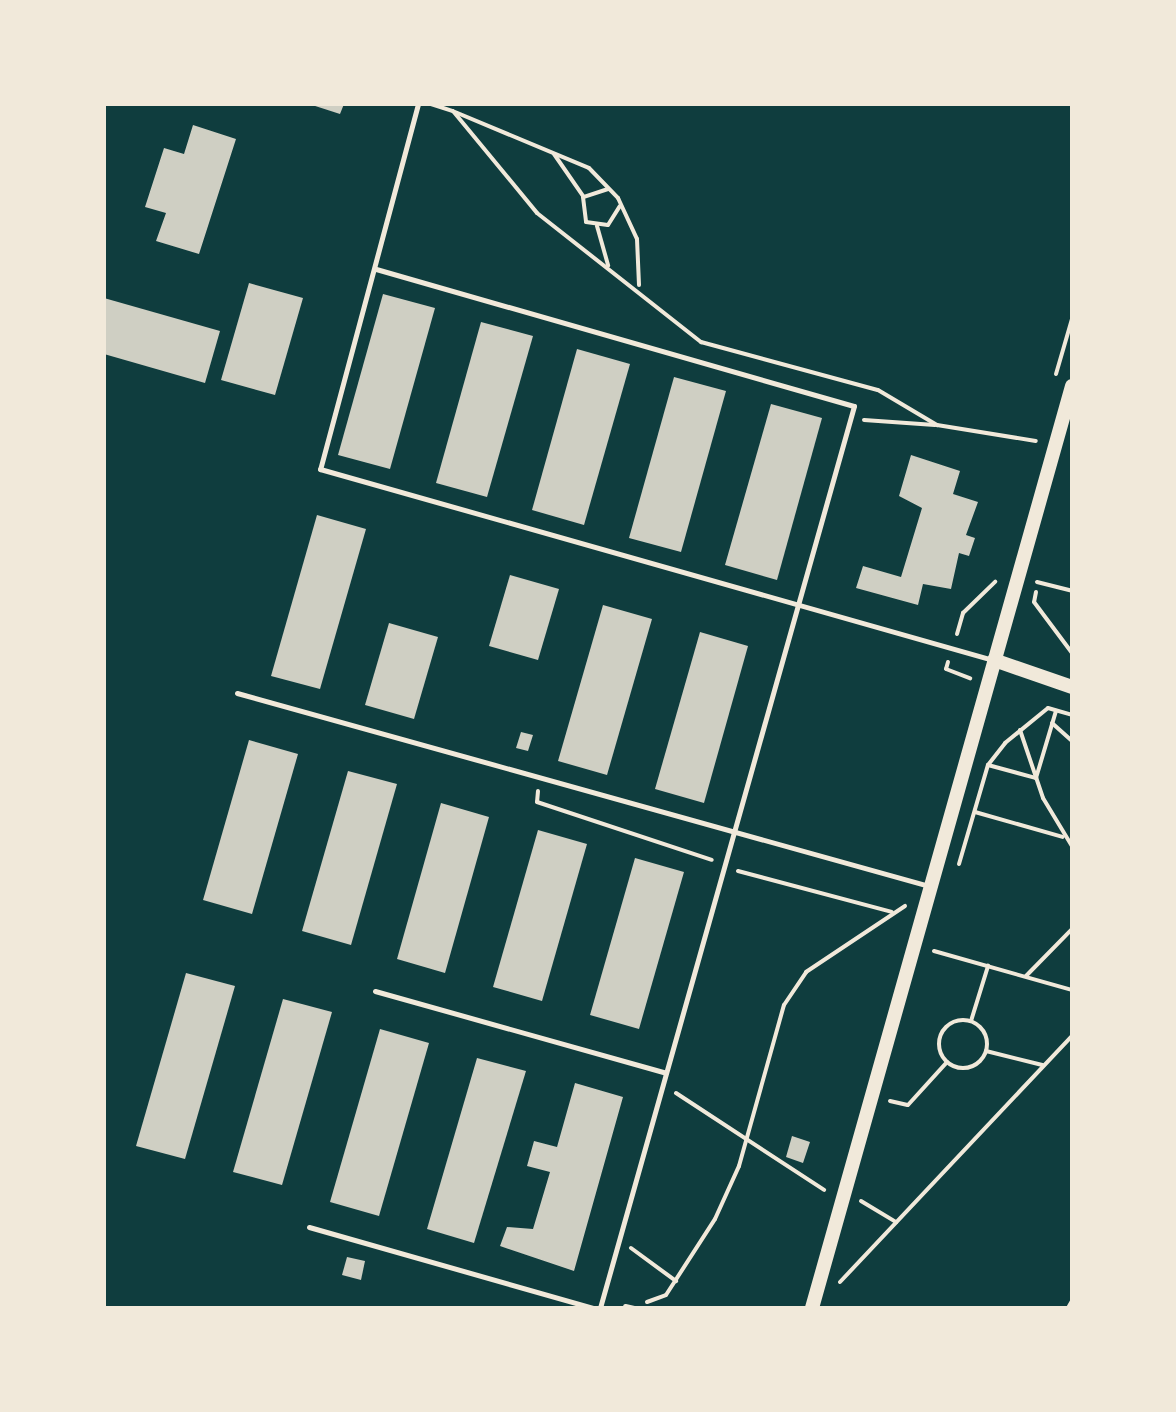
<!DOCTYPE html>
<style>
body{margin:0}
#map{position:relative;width:1176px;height:1412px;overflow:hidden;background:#0f3d3e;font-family:"Roboto Condensed",sans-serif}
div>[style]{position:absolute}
.building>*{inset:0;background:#cfcfc3}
.path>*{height:4px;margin:-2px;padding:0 2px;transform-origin:2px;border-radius:2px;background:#f1e9da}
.path>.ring{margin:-2px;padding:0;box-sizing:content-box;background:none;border:4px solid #f1e9da;border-radius:50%}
.service>*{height:5px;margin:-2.5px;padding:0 2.5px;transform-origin:2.5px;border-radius:2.5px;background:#f1e9da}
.tertiary>*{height:14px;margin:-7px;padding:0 7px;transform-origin:7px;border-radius:7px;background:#f1e9da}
span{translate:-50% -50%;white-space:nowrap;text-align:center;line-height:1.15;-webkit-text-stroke:8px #f1e9da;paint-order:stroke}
.frame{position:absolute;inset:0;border:106px solid #f1e9da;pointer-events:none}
</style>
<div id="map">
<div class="building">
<i style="clip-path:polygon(309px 104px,344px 104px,340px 114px)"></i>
<i style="clip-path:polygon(193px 125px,236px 139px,199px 254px,156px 241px,166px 213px,145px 207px,164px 148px,184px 154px)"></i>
<i style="clip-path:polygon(249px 283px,303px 298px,275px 395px,221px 380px)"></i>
<i style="clip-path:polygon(383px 294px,435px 308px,390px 469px,338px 455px)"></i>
<i style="clip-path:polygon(104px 298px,220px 331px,205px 383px,104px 354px)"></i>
<i style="clip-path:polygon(481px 322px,533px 336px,487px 497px,436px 483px)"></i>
<i style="clip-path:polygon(577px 349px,630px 364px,584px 525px,532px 510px)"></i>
<i style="clip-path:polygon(674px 377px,726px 391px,681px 552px,629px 538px)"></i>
<i style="clip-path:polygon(771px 404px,822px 418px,777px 580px,725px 565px)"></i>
<i style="clip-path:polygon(911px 455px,960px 471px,953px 494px,978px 502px,966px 535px,975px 538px,969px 556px,959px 553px,951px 589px,923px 584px,918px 605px,856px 588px,863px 566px,901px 577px,922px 508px,899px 496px)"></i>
<i style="clip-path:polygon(317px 515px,366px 529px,320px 689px,271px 676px)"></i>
<i style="clip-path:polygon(510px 575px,559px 589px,538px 660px,489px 646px)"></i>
<i style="clip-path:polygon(603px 605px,652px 619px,607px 775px,558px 761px)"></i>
<i style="clip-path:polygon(389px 623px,438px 637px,414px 719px,365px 705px)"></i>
<i style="clip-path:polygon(700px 632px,748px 646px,704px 803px,655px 789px)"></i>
<i style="clip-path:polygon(521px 732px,533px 735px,528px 751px,516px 748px)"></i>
<i style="clip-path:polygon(249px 740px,298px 754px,252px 914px,203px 900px)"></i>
<i style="clip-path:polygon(348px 771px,397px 784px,351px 945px,302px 931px)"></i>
<i style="clip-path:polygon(441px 803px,489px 817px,445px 973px,397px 959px)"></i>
<i style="clip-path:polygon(538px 830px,587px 844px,542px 1001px,493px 987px)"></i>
<i style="clip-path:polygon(635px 858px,684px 872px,639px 1029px,590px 1015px)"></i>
<i style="clip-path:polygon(186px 973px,235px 986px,185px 1159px,136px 1146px)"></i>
<i style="clip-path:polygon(283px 999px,332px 1012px,282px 1185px,233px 1172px)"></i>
<i style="clip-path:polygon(380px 1029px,429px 1043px,379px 1216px,330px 1202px)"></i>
<i style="clip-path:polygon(477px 1058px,526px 1071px,474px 1243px,427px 1229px)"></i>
<i style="clip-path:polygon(575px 1083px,623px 1097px,574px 1271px,500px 1246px,507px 1227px,533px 1229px,550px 1172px,527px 1166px,534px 1141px,557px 1147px)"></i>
<i style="clip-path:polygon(792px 1136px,810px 1142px,803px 1163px,786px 1157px)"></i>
<i style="clip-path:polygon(347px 1257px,365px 1261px,361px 1280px,342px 1275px)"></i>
</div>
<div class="path">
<i style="left:431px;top:104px;width:23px;rotate:18deg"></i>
<i style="left:453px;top:111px;width:132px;rotate:50.5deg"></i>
<i style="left:537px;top:213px;width:209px;rotate:38.2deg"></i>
<i style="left:701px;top:342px;width:183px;rotate:15.2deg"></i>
<i style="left:878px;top:390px;width:69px;rotate:30.7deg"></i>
<i style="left:937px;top:425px;width:100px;rotate:9.2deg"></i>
<i style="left:455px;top:112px;width:145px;rotate:22.7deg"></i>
<i style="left:589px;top:168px;width:42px;rotate:46deg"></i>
<i style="left:618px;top:198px;width:45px;rotate:65.1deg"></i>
<i style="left:637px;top:239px;width:46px;rotate:87.5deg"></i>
<i style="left:554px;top:154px;width:51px;rotate:55.4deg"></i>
<i style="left:608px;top:189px;width:26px;rotate:162deg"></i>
<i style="left:583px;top:197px;width:25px;rotate:83deg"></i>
<i style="left:586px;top:222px;width:22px;rotate:8deg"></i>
<i style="left:608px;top:225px;width:22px;rotate:-58deg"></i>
<i style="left:597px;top:226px;width:41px;rotate:74.2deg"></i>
<i style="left:1056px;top:374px;width:57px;rotate:-73.8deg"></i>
<i style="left:864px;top:420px;width:71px;rotate:4deg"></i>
<i style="left:1037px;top:582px;width:36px;rotate:14deg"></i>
<i style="left:1036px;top:592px;width:10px;rotate:101deg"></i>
<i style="left:1034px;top:602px;width:64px;rotate:53.3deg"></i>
<i style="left:957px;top:634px;width:22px;rotate:-74deg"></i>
<i style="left:963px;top:613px;width:45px;rotate:-44.1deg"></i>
<i style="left:948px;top:662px;width:7px;rotate:106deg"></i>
<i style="left:946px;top:669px;width:26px;rotate:21deg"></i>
<i style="left:1052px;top:723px;width:27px;rotate:42deg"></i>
<i style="left:1020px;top:730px;width:72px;rotate:71.3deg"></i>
<i style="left:1043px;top:798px;width:56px;rotate:58.9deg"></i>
<i style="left:988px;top:765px;width:50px;rotate:15.2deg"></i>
<i style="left:1036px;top:778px;width:70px;rotate:-73.4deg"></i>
<i style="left:538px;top:791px;width:11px;rotate:95deg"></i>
<i style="left:537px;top:802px;width:184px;rotate:18.3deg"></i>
<i style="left:975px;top:812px;width:91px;rotate:15.9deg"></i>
<i style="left:959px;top:864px;width:103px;rotate:-73.7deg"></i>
<i style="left:988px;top:765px;width:28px;rotate:-52deg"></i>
<i style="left:1005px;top:743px;width:55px;rotate:-39.1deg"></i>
<i style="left:1048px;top:708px;width:25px;rotate:16deg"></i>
<i style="left:738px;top:871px;width:159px;rotate:14.9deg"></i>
<i style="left:934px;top:951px;width:143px;rotate:15.8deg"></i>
<i style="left:1026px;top:976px;width:66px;rotate:-45.6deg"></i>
<i class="ring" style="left:939px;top:1020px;width:44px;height:44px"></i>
<i style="left:971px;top:1021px;width:58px;rotate:-72.8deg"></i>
<i style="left:986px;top:1051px;width:58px;rotate:14deg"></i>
<i style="left:676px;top:1093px;width:177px;rotate:33.2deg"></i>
<i style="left:890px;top:1101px;width:18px;rotate:13deg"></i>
<i style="left:908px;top:1105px;width:58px;rotate:-47.8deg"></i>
<i style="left:861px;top:1201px;width:41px;rotate:31deg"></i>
<i style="left:631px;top:1248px;width:56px;rotate:36.3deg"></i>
<i style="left:840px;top:1282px;width:338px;rotate:-46.7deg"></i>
<i style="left:647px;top:1302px;width:20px;rotate:-20deg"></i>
<i style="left:666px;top:1295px;width:90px;rotate:-57.2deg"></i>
<i style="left:715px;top:1219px;width:58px;rotate:-65.6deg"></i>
<i style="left:739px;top:1166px;width:167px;rotate:-74.4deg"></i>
<i style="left:784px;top:1005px;width:40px;rotate:-56deg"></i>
<i style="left:806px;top:972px;width:119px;rotate:-33.7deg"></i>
<i style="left:1068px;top:1308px;width:8px;rotate:-60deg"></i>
</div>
<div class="service">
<i style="left:418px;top:104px;width:378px;rotate:105deg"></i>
<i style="left:320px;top:469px;width:700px;rotate:15.84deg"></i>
<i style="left:376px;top:269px;width:497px;rotate:16deg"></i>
<i style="left:854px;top:406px;width:937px;rotate:105.73deg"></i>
<i style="left:237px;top:693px;width:718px;rotate:15.58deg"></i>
<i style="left:375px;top:991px;width:302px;rotate:15.7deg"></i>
<i style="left:309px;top:1227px;width:296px;rotate:15.9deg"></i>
<i style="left:625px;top:1306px;width:9px;rotate:13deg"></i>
</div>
<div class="tertiary">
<i style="left:994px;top:660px;width:83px;rotate:19.1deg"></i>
<i style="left:812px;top:1308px;width:958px;rotate:-74.25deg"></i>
</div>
<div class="frame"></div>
</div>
